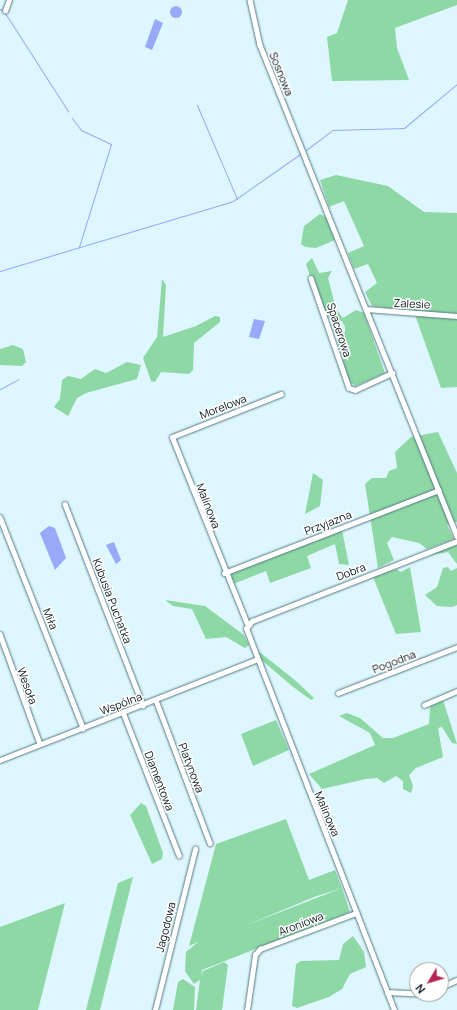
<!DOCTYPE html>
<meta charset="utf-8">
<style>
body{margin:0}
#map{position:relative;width:457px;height:1010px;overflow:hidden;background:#def6fd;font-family:Manrope,sans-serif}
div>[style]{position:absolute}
.green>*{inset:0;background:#8ed8a6}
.water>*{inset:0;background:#99a8f7}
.round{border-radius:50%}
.stream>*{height:1px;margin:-0.5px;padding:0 0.5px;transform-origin:0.5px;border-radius:0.5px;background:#99a8f7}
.roads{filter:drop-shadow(0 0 1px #537982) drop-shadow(0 0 1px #537982)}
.street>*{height:4.5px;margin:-2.25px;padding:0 2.25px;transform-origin:2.25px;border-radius:2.25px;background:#fff}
span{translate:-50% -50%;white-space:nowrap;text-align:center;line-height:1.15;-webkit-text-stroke:3px #fff;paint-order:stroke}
.street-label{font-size:11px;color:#07161a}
.north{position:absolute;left:409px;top:962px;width:40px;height:40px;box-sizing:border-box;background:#fff;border:1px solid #9ca2a3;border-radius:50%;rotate:232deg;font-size:11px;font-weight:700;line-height:16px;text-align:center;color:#07161a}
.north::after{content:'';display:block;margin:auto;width:14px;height:18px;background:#b42557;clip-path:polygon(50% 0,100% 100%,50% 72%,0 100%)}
</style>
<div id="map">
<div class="green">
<i style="clip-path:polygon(348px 0,457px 0,457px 5px,395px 28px,397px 48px,409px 80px,332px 81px,327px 37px,337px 33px)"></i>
<i style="clip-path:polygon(336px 175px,388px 186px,424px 212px,457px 213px,457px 387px,441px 388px,414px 312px,372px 306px,365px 292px,377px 283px,368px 264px,354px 269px,348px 253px,364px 246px,344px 201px,329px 207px,320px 180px)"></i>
<i style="clip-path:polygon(320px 214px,326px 217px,335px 240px,316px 248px,305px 247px,301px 244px,304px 226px)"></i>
<i style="clip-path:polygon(312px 258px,319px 273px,332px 271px,328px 278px,336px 309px,343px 318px,356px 310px,364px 313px,385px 373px,356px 386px,349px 382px,337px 341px,345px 332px,345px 327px,342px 321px,329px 318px,315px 291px,306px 264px)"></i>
<i style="clip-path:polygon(162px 279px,166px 285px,163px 337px,196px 326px,215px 316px,220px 317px,220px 322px,194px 343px,193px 370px,189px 374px,161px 372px,155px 382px,151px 381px,143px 358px,157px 337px)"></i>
<i style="clip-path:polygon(13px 345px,23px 349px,26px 362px,22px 366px,0 365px,0 349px)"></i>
<i style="clip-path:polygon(127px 362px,141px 365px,137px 379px,86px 393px,77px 398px,68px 416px,54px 407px,60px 399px,62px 380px,68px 376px,81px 379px,95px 369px,106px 373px)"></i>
<i style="clip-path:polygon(438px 432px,457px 473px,457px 522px,447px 525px,454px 539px,427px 549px,419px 543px,392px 537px,387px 543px,394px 560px,378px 568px,365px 484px,372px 478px,386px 478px,389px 471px,397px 468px,395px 452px,411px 437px)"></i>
<i style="clip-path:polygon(313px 473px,323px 480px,320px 506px,305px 514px)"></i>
<i style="clip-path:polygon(342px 530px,349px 565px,339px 564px,335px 544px,307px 556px,311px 568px,270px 583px,266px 571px,233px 584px,231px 573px)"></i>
<i style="clip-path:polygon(457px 545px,457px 564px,448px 552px,426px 556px)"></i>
<i style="clip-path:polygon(410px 567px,421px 632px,396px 634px,373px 577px,396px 569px,401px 572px)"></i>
<i style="clip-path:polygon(448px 567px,451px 571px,457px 568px,457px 605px,452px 607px,437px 606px,425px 595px,437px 587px,443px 568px)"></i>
<i style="clip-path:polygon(165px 600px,205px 606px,244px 635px,249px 645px,245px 648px,226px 637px,206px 639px,192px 609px,173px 606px)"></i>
<i style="clip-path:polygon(257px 650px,296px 681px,314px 698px,311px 700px,292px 686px,258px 657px)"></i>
<i style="clip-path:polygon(443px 700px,457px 744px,452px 743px,442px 727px,438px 728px,443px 757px,416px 768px,409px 775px,413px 786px,411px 793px,403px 789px,403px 781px,396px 776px,384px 783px,377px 778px,366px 779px,322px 789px,309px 774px,375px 745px,370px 733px,339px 716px,347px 713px,360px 718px,383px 738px,393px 738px,429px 724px,430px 707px)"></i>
<i style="clip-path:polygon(276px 720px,289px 750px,253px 766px,241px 734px)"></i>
<i style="clip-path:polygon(141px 803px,146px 806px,163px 853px,162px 859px,152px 864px,130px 815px)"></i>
<i style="clip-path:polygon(286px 819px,309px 880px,335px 870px,342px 888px,314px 897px,242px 927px,342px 888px,350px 912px,202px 970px,201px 976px,203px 971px,224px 962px,228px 965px,222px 1010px,196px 1010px,200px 980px,194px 984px,185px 971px,186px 952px,198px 942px,241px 928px,198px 942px,189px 946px,216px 844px)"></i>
<i style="clip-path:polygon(133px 877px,100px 1010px,86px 1010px,118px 883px)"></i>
<i style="clip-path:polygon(65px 903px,38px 1010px,0 1010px,0 927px)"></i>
<i style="clip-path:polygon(353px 936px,364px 952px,366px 967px,350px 974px,342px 989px,329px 997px,297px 1008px,292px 1006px,296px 964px,301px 961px,339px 960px,343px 944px)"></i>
<i style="clip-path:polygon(183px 979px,195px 987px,194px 1010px,173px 1010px,178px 982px)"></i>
</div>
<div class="water">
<i class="round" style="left:170px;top:6px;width:12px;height:12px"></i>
<i style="clip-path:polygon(155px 19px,163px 23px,152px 50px,145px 47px)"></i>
<i style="clip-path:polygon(254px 319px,265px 321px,259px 339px,249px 337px)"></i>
<i style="clip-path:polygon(49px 526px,55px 528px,66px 558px,55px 570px,40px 533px)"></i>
<i style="clip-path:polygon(114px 542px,121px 560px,116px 564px,106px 545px)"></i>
</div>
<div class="stream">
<i style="left:0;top:9px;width:4px;rotate:34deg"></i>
<i style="left:5px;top:13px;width:117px;rotate:57.3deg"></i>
<i style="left:197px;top:105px;width:102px;rotate:66.9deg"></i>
<i style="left:72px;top:118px;width:15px;rotate:53deg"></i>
<i style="left:81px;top:130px;width:33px;rotate:25deg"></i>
<i style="left:111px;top:144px;width:108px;rotate:107.3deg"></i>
<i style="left:306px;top:150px;width:34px;rotate:-37deg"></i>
<i style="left:333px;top:130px;width:71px;rotate:-1.6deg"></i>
<i style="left:404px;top:128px;width:69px;rotate:-39.7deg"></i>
<i style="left:0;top:271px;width:243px;rotate:-16.7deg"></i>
<i style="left:233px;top:201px;width:82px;rotate:-35deg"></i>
<i style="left:0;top:389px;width:21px;rotate:-28deg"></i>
</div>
<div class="roads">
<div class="street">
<i style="left:250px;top:0;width:46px;rotate:77.5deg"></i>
<i style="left:260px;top:45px;width:529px;rotate:68.14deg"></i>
<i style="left:5px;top:11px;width:12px;rotate:-70deg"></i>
<i style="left:311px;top:278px;width:116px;rotate:70.9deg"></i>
<i style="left:349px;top:388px;width:6px;rotate:18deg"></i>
<i style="left:355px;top:390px;width:41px;rotate:-24.7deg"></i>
<i style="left:366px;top:309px;width:91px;rotate:4.4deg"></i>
<i style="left:65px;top:504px;width:216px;rotate:68.8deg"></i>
<i style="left:0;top:517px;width:227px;rotate:68.5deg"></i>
<i style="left:224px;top:573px;width:230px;rotate:-21.1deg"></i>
<i style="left:247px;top:624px;width:201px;rotate:-111.9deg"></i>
<i style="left:172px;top:437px;width:117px;rotate:-21.5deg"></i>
<i style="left:0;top:634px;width:117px;rotate:70deg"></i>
<i style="left:338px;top:693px;width:128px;rotate:-21.1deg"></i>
<i style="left:156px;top:700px;width:153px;rotate:69.3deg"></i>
<i style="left:424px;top:705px;width:36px;rotate:-23deg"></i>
<i style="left:123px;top:712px;width:154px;rotate:68.6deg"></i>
<i style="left:0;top:760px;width:274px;rotate:-21.4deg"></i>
<i style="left:441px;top:987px;width:17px;rotate:-24deg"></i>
<i style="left:387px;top:992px;width:35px;rotate:3deg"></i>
<i style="left:155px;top:1010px;width:166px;rotate:-76deg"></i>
<i style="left:247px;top:1010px;width:56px;rotate:-81.7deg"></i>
<i style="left:255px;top:955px;width:8px;rotate:-50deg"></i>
<i style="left:260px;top:949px;width:103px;rotate:-20.6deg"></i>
<i style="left:394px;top:1010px;width:409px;rotate:-111.2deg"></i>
<i style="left:246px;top:629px;width:10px;rotate:-53deg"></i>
<i style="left:252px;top:621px;width:220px;rotate:-21.3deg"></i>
</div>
</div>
<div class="street-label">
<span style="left:281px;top:74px;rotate:68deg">Sosnowa</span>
<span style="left:412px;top:304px;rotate:3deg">Zalesie</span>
<span style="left:339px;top:330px;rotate:72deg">Spacerowa</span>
<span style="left:223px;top:407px;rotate:-21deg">Morelowa</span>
<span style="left:208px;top:506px;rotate:69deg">Malinowa</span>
<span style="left:328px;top:523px;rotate:-21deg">Przyjazna</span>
<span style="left:351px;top:572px;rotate:-21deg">Dobra</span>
<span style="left:112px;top:601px;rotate:69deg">Kubusia Puchatka</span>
<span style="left:50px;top:619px;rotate:68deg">Miła</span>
<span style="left:394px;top:662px;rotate:-21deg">Pogodna</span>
<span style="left:27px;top:686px;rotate:70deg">Wesoła</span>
<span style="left:121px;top:704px;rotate:-21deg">Wspólna</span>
<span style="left:191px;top:768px;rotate:69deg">Platynowa</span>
<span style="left:159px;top:781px;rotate:69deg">Diamentowa</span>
<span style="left:327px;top:814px;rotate:67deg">Malinowa</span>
<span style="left:301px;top:924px;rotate:-21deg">Aroniowa</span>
<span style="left:166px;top:927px;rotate:-76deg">Jagodowa</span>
</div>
<div class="north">N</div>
</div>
